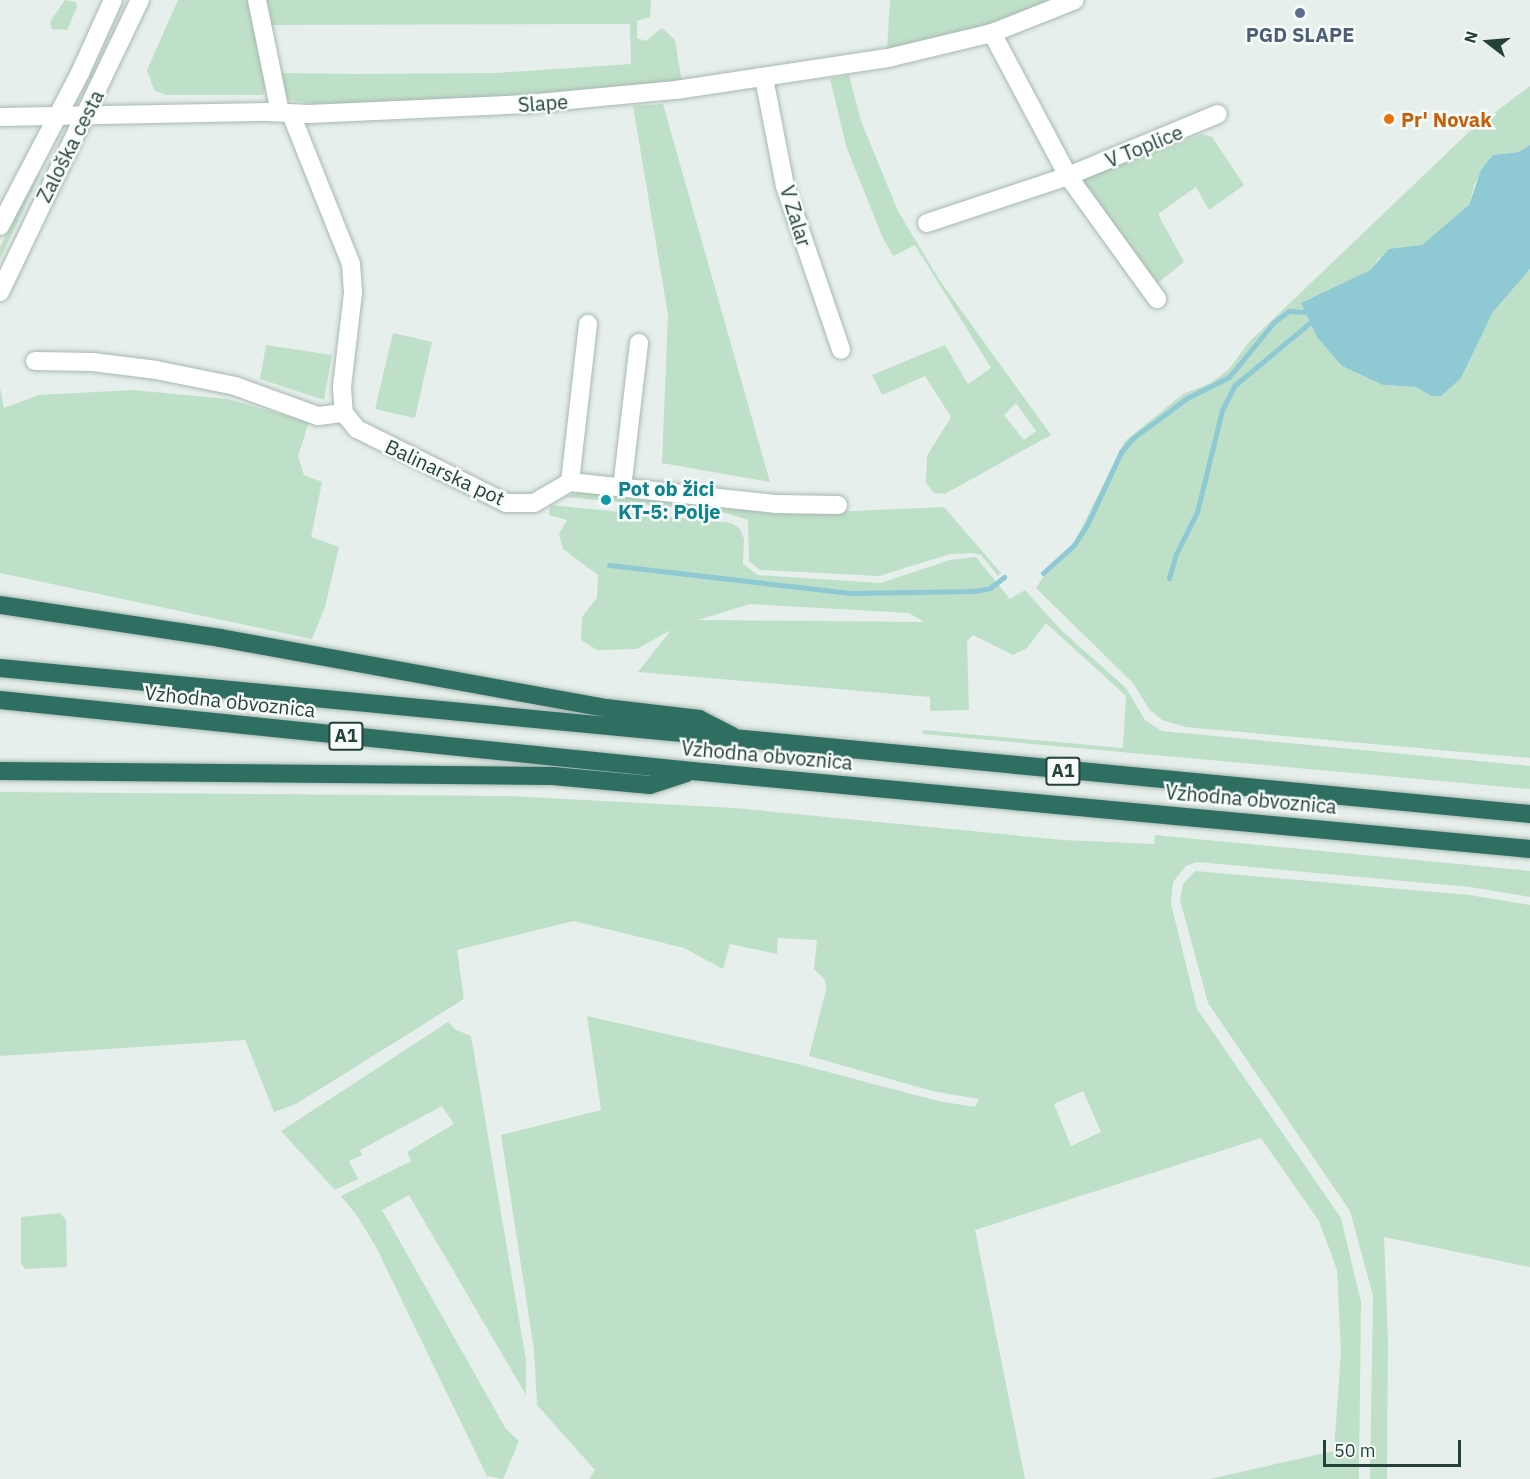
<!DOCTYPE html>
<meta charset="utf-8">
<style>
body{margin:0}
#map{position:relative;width:1530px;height:1479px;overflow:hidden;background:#e6efeb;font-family:"IBM Plex Sans",sans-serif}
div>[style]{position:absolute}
.green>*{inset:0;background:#bfe0c8}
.water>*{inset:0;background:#8ec9d4}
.stream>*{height:5px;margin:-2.5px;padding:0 2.5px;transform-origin:2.5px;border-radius:2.5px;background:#8ec9d4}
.roads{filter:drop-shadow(0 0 2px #a8b8b2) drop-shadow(0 0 2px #a8b8b2)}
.minor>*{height:18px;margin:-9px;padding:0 9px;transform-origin:9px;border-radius:9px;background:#fff}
.secondary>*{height:18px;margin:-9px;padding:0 9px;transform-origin:9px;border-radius:9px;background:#fff}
.motorway>*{height:18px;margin:-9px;padding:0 9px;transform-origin:9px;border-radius:9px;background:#2f6f62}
.dots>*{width:16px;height:16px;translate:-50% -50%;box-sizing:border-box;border:3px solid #f7fbf9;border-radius:50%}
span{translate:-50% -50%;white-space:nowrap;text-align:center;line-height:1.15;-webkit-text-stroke:5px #f7fbf9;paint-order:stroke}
.shield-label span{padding:2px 4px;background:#f7fbf9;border:2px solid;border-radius:4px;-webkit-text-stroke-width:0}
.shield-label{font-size:18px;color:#24423a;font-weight:700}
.service-label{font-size:20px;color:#4e5e75;font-weight:700}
.street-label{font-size:20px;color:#24423a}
.food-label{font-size:20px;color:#c56008;font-weight:700}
.left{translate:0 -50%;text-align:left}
.culture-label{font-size:20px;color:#0d838f;font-weight:700}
.north{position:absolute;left:1458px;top:12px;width:60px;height:60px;-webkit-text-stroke:4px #f7fbf9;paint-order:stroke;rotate:286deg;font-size:16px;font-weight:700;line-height:24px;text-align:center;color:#24423a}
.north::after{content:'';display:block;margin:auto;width:21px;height:27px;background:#24423a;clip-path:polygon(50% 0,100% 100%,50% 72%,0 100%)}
.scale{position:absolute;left:1323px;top:1440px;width:138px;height:27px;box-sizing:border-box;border:3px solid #24423a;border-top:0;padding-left:8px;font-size:18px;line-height:21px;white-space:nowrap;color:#24423a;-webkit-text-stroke:4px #f7fbf9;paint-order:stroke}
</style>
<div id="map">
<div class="green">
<i style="clip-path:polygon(65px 0,76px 2px,77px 7px,67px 30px,52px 29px,50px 22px)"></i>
<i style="clip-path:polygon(178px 0,252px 0,267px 83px,263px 95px,165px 95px,154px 90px,147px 70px)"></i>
<i style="clip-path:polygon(evenodd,262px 0,651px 0,650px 17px,637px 21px,637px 38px,646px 41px,662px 28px,675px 40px,682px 82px,449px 101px,314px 104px,289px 100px,282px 95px,262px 0,630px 24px,631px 64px,496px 73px,357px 74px,280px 73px,271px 25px,630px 24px)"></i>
<i style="clip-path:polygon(890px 0,1054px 0,975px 31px,887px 50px)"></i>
<i style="clip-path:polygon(evenodd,849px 75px,861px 121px,898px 211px,940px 281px,1051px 435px,945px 494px,934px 493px,926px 483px,927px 456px,951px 417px,925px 376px,882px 395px,872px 375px,945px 345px,968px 384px,991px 368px,915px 245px,893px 256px,882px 236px,847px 149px,830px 79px,849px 75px,1016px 403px,1036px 431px,1024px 440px,1004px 415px,1016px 403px)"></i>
<i style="clip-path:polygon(1530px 86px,1530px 145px,1519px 152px,1493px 155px,1475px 183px,1469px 205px,1445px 230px,1422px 246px,1379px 258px,1370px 270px,1301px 303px,1342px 366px,1383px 385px,1416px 387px,1431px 396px,1461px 378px,1493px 312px,1530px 269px,1530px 758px,1185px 727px,1162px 720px,1149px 709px,1133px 683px,1036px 588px,1051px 565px,1071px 549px,1125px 441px,1183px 394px,1209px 384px,1229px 369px,1249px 342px,1469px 132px)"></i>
<i style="clip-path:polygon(663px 104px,770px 482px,662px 463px,668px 315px,633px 106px)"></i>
<i style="clip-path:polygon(1202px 134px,1212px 137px,1244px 185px,1209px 210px,1196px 187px,1158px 214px,1184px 262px,1154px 286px,1079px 179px)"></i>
<i style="clip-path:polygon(40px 175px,0 259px,0 247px,35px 176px)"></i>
<i style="clip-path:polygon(393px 333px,432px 342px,415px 418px,375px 409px)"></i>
<i style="clip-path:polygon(266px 345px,332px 355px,324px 400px,260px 379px)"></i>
<i style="clip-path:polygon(0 388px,4px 408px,39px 395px,133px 390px,228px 399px,309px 422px,298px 456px,304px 475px,322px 482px,311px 537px,339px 547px,325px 607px,312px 639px,0 573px)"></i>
<i style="clip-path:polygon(583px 491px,807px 513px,944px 507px,1001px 573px,998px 576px,981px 555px,973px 553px,950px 554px,879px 576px,760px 570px,749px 561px,748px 520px,723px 512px,565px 497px)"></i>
<i style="clip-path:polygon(evenodd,550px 505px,731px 523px,740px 529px,744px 539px,743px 564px,758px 575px,881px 583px,950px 560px,976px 557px,1010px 599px,1025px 590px,1061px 630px,1126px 688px,1145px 720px,1162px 731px,1530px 766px,1530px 789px,923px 734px,923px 730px,1123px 748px,1126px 696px,1046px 623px,1027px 648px,1013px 655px,973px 635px,967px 641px,969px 710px,930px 711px,930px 697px,638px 672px,671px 630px,637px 649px,597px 650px,581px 640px,582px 617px,597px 598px,598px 575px,563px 549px,559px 534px,567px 520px,549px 515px,550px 505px,750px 604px,909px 613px,924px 622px,698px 620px,750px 604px)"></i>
<i style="clip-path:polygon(evenodd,0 792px,510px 796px,735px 808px,1063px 840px,1154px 844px,1155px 835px,1530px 871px,1530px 897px,1470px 887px,1197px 862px,1186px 866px,1173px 882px,1171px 904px,1197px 1009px,1341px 1218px,1361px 1302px,1359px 1479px,1209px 1479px,1334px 1451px,1341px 1352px,1337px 1270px,1319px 1221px,1261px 1138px,975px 1230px,1025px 1479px,589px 1479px,595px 1470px,537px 1405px,534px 1350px,501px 1135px,601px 1110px,587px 1016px,798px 1064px,938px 1101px,975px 1107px,979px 1099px,932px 1091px,809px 1056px,826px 990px,825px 980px,814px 969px,817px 940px,778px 938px,777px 954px,730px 944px,723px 969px,684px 948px,574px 921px,457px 950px,464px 999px,296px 1104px,274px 1112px,245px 1040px,0 1056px,0 792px,1083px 1091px,1101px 1132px,1071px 1146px,1054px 1104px,1083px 1091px)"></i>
<i style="clip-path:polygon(1195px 871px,1469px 895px,1530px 905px,1530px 1267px,1384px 1237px,1388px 1341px,1387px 1479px,1370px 1479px,1373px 1296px,1350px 1211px,1208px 1003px,1180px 900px,1183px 884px)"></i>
<i style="clip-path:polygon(448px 1022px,456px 1030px,471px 1036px,526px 1360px,526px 1395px,409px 1195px,382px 1210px,506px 1429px,519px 1441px,503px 1479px,487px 1476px,376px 1247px,358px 1217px,341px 1196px,411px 1161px,407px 1152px,454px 1124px,442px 1106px,360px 1150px,362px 1155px,349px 1161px,358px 1179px,335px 1190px,281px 1131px)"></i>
<i style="clip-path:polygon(60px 1213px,66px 1220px,67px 1267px,25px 1269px,21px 1263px,21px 1217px)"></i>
</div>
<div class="water">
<i style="clip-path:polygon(1530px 145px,1530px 269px,1493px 312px,1461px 378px,1441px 396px,1431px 396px,1416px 387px,1383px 385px,1342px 366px,1317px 337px,1301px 303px,1370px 270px,1389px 249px,1422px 245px,1469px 205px,1481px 170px,1493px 155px,1519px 152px)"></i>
</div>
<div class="stream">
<i style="left:609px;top:565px;width:245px;rotate:6.6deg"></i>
<i style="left:852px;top:593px;width:123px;rotate:-0.9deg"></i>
<i style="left:975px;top:591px;width:15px;rotate:-11deg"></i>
<i style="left:990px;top:588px;width:18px;rotate:-38deg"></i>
<i style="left:1043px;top:573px;width:42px;rotate:-42.1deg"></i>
<i style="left:1074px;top:545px;width:24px;rotate:-57deg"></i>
<i style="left:1087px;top:525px;width:81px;rotate:-65deg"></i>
<i style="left:1121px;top:452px;width:18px;rotate:-49deg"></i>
<i style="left:1133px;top:438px;width:67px;rotate:-36.5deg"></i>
<i style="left:1187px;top:398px;width:47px;rotate:-26.6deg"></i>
<i style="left:1229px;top:377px;width:71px;rotate:-50.7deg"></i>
<i style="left:1274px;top:322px;width:19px;rotate:-36deg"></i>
<i style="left:1289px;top:311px;width:17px;rotate:3deg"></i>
<i style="left:1169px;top:578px;width:25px;rotate:-74deg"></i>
<i style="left:1176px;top:554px;width:47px;rotate:-63.4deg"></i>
<i style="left:1197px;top:512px;width:105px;rotate:-76.2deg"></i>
<i style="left:1222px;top:410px;width:28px;rotate:-63deg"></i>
<i style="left:1235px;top:385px;width:99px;rotate:-39.7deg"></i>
</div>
<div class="roads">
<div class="minor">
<i style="left:257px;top:0;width:114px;rotate:78.4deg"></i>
<i style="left:992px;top:33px;width:162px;rotate:62deg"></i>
<i style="left:1068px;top:176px;width:152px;rotate:54.1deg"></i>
<i style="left:764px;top:78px;width:110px;rotate:79deg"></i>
<i style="left:785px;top:186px;width:173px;rotate:71.1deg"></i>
<i style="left:291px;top:114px;width:162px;rotate:68.2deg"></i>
<i style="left:351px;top:264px;width:29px;rotate:86deg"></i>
<i style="left:353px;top:293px;width:95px;rotate:96.7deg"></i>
<i style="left:342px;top:387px;width:26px;rotate:86deg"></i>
<i style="left:344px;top:413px;width:21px;rotate:51deg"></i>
<i style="left:357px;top:429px;width:166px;rotate:26.4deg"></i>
<i style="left:506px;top:503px;width:28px"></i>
<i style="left:534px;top:503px;width:42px;rotate:-30.3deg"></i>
<i style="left:570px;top:482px;width:206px;rotate:6.1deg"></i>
<i style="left:775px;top:504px;width:63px;rotate:0.9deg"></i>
<i style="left:0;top:117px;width:267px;rotate:-1.1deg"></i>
<i style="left:267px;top:112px;width:42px;rotate:2.7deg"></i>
<i style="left:309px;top:114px;width:218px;rotate:-2.6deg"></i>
<i style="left:527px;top:104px;width:150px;rotate:-5.4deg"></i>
<i style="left:676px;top:90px;width:214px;rotate:-8.6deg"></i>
<i style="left:888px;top:58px;width:107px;rotate:-13.5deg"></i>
<i style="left:992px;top:33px;width:89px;rotate:-21.7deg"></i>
<i style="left:927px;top:223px;width:149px;rotate:-18.4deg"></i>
<i style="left:1068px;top:176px;width:162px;rotate:-22.5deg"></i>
<i style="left:35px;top:361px;width:58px;rotate:1deg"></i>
<i style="left:93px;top:362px;width:64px;rotate:7.2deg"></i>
<i style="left:156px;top:370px;width:81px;rotate:11.4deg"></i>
<i style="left:235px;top:386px;width:88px;rotate:19.9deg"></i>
<i style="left:318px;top:416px;width:26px;rotate:-7deg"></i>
<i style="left:570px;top:482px;width:159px;rotate:-83.5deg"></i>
<i style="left:622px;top:488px;width:146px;rotate:-83.3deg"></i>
</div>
<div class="secondary">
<i style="left:0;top:226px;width:173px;rotate:-62.4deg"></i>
<i style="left:80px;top:73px;width:80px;rotate:-65.7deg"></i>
<i style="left:0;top:292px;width:324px;rotate:-64.4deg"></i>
</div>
<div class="motorway">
<i style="left:0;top:605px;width:222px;rotate:8.5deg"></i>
<i style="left:220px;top:638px;width:392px;rotate:10.3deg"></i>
<i style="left:606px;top:708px;width:94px;rotate:6.7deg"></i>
<i style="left:699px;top:719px;width:37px;rotate:27deg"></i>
<i style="left:0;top:668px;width:1537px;rotate:5.45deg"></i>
<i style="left:0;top:700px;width:696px;rotate:5.86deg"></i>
<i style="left:692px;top:771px;width:842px;rotate:5.32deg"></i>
<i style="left:0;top:771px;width:553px;rotate:0.52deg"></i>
<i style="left:553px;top:776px;width:97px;rotate:5.3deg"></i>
<i style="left:650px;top:785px;width:38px;rotate:-18deg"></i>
</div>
</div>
<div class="dots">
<i style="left:1300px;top:13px;background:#5c6f8a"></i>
<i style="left:1389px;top:119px;background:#e8710a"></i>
<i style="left:606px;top:500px;background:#0f9aa8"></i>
</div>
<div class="shield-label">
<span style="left:346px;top:736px">A1</span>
<span style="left:1063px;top:771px">A1</span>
</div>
<div class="service-label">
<span style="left:1300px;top:34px">PGD SLAPE</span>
</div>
<div class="street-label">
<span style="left:543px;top:103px;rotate:-4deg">Slape</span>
<span style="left:70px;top:146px;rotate:-63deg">Zaloška cesta</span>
<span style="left:1144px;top:146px;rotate:-22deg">V Toplice</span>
<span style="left:796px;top:216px;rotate:73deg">V Zalar</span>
<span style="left:445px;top:472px;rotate:25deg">Balinarska pot</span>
<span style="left:230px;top:701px;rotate:6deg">Vzhodna obvoznica</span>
<span style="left:767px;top:755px;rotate:5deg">Vzhodna obvoznica</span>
<span style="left:1251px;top:799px;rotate:5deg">Vzhodna obvoznica</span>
</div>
<div class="food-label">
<span class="left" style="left:1401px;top:119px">Pr' Novak</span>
</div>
<div class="culture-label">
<span class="left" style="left:618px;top:500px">Pot ob žici<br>KT-5: Polje</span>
</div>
<div class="north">N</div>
<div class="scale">50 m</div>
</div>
